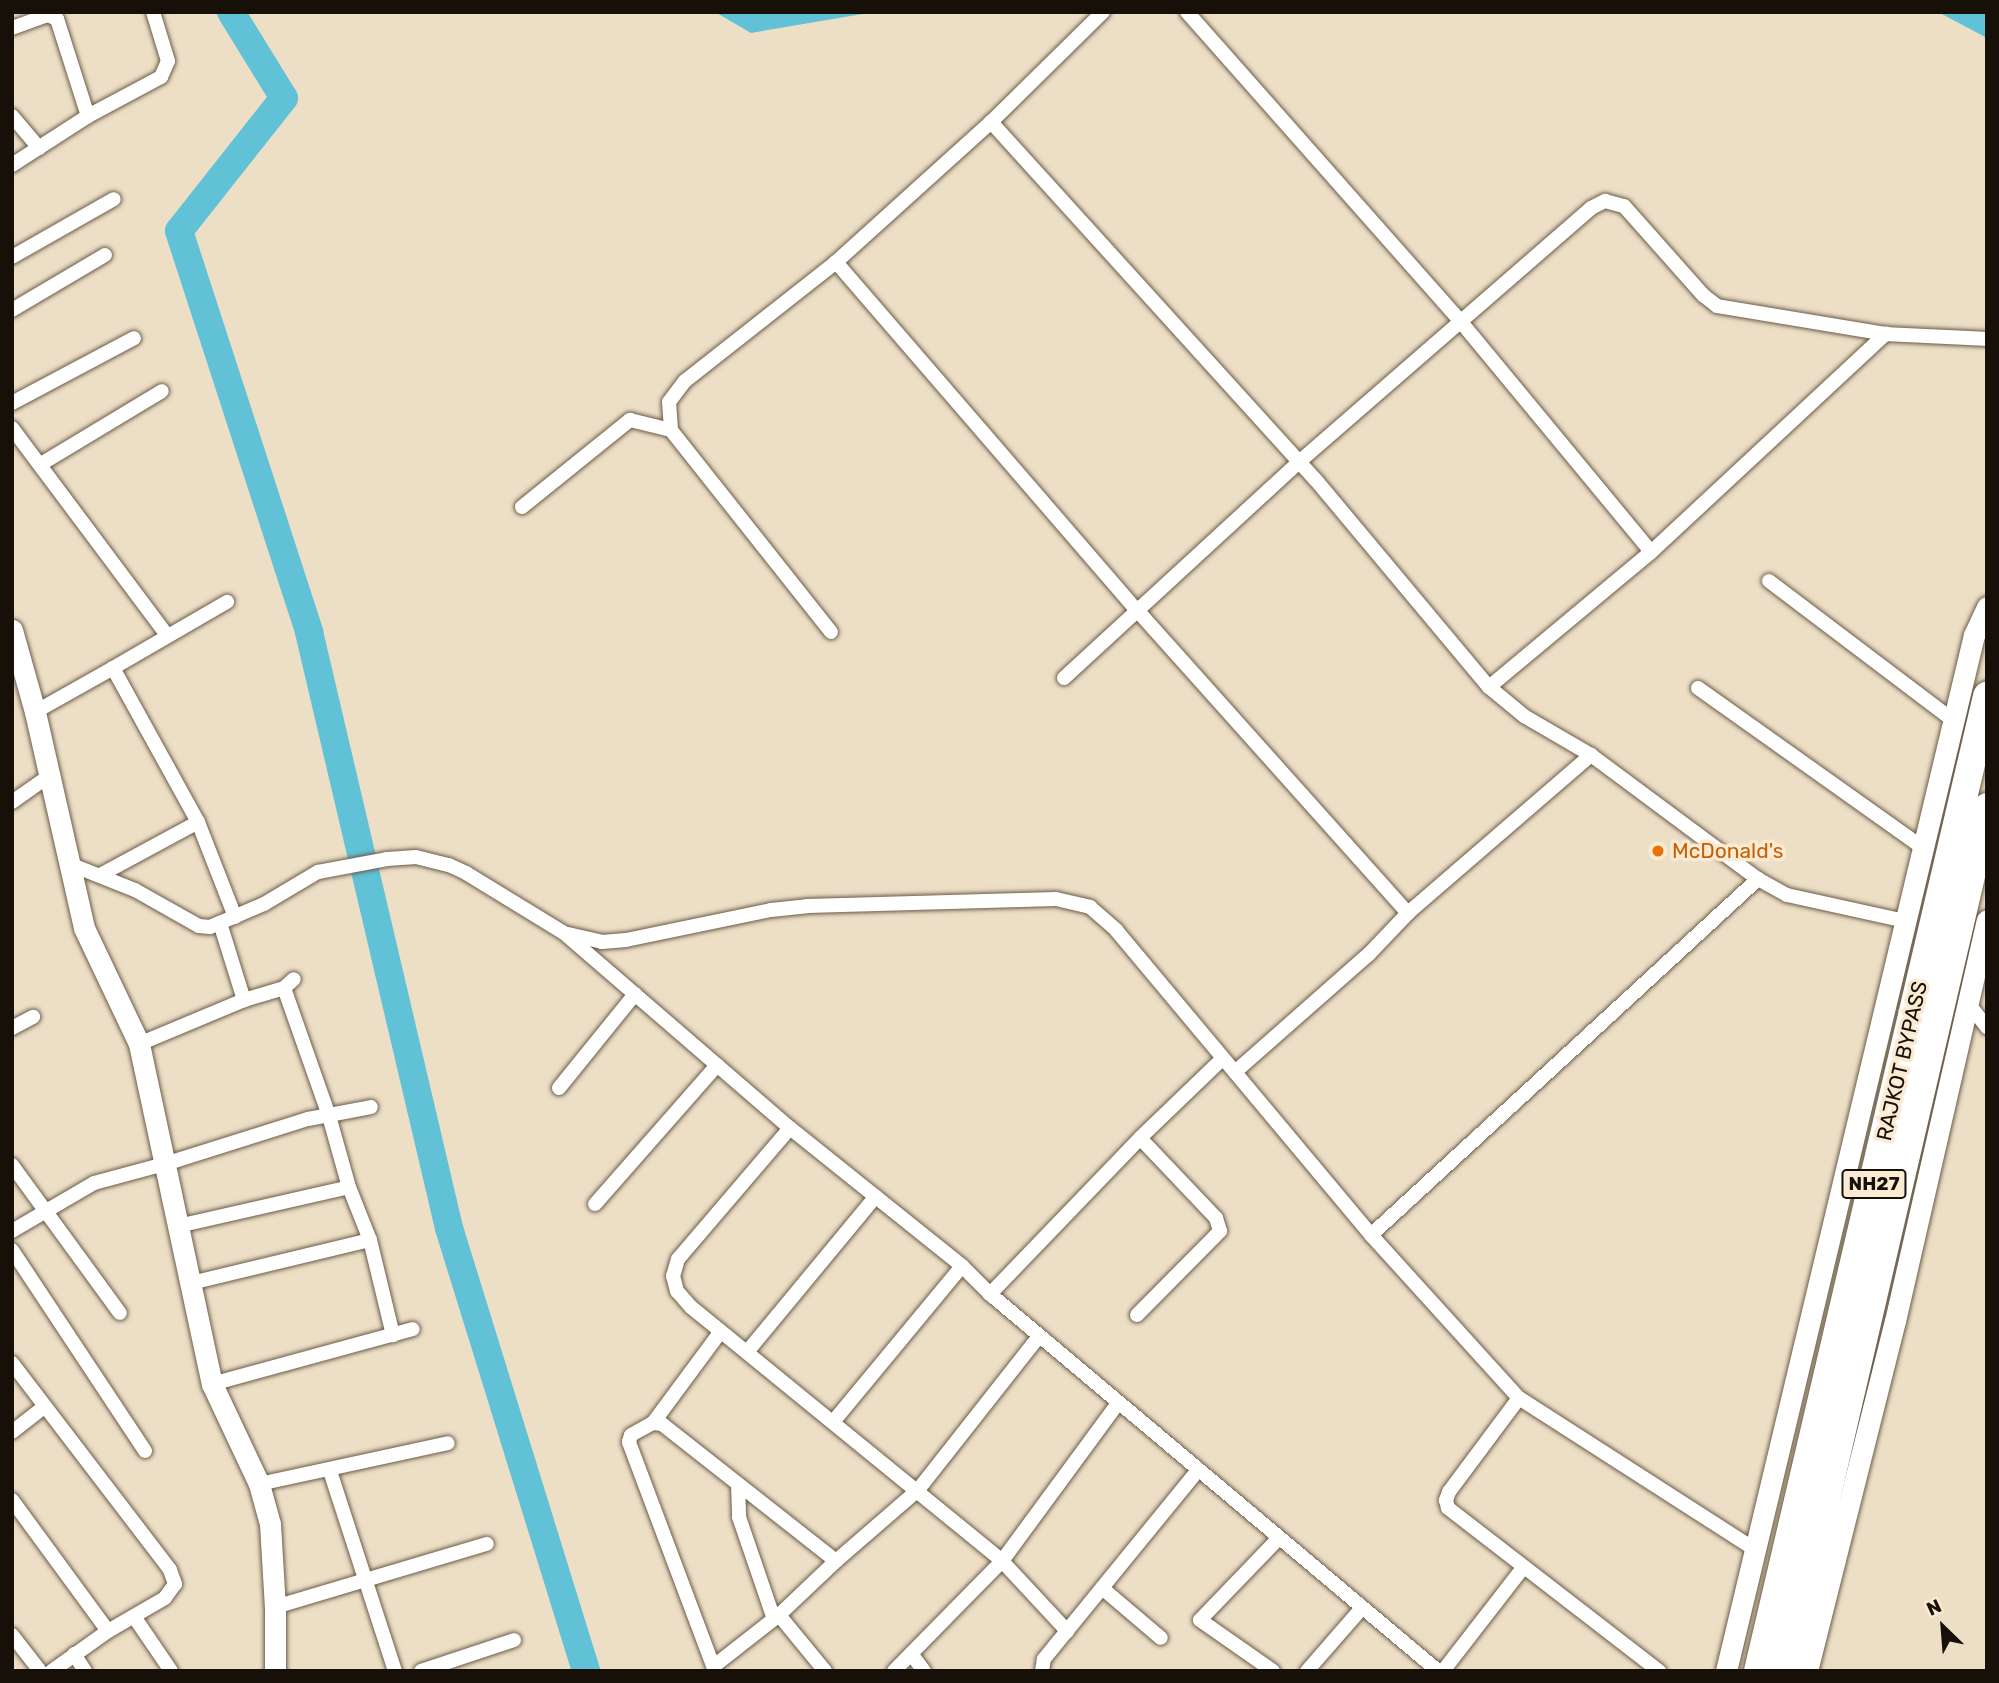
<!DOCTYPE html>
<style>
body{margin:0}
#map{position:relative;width:1999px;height:1683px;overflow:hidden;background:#eddec6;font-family:Rubik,sans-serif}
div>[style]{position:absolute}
.water>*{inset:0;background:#61c1d7}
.river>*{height:28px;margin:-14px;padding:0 14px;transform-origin:14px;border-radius:14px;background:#61c1d7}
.roads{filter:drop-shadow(0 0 2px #6a5c47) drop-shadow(0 0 2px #6a5c47)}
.street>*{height:14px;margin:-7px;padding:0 7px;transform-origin:7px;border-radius:7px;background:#fff}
.secondary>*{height:21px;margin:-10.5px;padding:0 10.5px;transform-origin:10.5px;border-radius:10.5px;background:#fff}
.highway>*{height:28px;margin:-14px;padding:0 14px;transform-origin:14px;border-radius:14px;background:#fff}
.dots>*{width:19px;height:19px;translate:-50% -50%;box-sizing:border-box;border:4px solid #fbebd3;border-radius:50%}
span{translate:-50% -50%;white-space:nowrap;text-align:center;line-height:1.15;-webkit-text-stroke:7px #fbebd3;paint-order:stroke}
.shield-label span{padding:2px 5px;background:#fbebd3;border:2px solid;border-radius:5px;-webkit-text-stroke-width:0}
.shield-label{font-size:19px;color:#161008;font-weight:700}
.food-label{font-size:21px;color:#c56008}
.left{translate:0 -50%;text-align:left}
.street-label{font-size:21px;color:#161008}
.frame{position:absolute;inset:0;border:14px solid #161008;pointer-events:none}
.north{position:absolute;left:1908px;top:1592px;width:70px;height:70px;-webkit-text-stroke:5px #fbebd3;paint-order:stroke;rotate:335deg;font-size:19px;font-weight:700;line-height:28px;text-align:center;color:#161008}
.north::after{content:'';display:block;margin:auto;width:24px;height:32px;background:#161008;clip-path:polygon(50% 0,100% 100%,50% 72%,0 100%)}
</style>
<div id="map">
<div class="water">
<i style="clip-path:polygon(715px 12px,874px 12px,751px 33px)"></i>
<i style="clip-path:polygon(1938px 12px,1987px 12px,1987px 38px)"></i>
</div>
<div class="river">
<i style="left:231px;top:12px;width:101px;rotate:58.4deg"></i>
<i style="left:284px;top:98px;width:169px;rotate:128.3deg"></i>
<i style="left:179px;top:231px;width:422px;rotate:72deg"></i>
<i style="left:309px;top:632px;width:612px;rotate:76.78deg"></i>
<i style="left:449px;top:1228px;width:464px;rotate:72.8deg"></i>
</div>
<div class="roads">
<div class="street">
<i style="left:1187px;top:12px;width:414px;rotate:48.5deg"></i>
<i style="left:1461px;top:322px;width:298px;rotate:50.4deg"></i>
<i style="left:1651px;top:552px;width:211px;rotate:140.2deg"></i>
<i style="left:12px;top:28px;width:38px;rotate:-20deg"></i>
<i style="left:48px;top:15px;width:10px;rotate:24deg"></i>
<i style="left:57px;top:19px;width:102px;rotate:72.3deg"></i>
<i style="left:12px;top:116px;width:42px;rotate:49.8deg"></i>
<i style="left:991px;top:122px;width:157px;rotate:-44.5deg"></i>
<i style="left:12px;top:165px;width:90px;rotate:-32.8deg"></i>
<i style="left:88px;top:116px;width:83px;rotate:-28.1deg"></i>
<i style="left:161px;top:77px;width:17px;rotate:-66deg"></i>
<i style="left:168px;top:61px;width:51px;rotate:-107deg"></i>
<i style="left:12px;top:257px;width:117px;rotate:-29.6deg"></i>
<i style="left:836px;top:262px;width:459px;rotate:49.2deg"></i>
<i style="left:1136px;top:609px;width:408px;rotate:48.2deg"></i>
<i style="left:12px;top:310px;width:108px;rotate:-30.6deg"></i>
<i style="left:12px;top:403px;width:138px;rotate:-28deg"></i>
<i style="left:12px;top:428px;width:259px;rotate:53.2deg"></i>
<i style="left:41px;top:464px;width:141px;rotate:-31.1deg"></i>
<i style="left:522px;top:507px;width:139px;rotate:-38.9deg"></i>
<i style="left:630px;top:420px;width:42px;rotate:13.7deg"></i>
<i style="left:1651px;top:552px;width:321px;rotate:-42.9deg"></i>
<i style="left:1886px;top:334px;width:101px;rotate:2.8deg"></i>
<i style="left:1769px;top:581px;width:231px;rotate:37.1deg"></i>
<i style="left:831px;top:632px;width:258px;rotate:-128.4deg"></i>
<i style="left:671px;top:430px;width:28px;rotate:-94deg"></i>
<i style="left:669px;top:402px;width:26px;rotate:-53deg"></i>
<i style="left:685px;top:381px;width:192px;rotate:-38.2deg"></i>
<i style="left:836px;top:262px;width:209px;rotate:-42.1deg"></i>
<i style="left:991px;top:122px;width:482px;rotate:47.8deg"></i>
<i style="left:1315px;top:479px;width:271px;rotate:50.1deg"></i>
<i style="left:1489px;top:687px;width:45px;rotate:39.6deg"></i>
<i style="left:1524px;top:716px;width:78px;rotate:30.2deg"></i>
<i style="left:1591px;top:755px;width:208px;rotate:36.6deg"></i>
<i style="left:1758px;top:879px;width:33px;rotate:29deg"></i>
<i style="left:1787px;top:895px;width:121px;rotate:12.4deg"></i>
<i style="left:113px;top:668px;width:132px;rotate:-30.1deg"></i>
<i style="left:1064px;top:678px;width:319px;rotate:-42.6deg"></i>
<i style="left:1299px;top:462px;width:387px;rotate:-41deg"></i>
<i style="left:1591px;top:208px;width:16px;rotate:-27deg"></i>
<i style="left:1605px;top:201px;width:20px;rotate:15deg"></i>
<i style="left:1624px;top:206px;width:119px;rotate:48.4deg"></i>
<i style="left:1703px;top:295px;width:18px;rotate:38deg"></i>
<i style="left:1717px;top:306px;width:171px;rotate:9.4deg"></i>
<i style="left:1698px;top:688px;width:275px;rotate:35.4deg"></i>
<i style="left:35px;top:712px;width:90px;rotate:-29.4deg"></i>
<i style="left:113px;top:668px;width:176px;rotate:61.1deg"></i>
<i style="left:198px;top:822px;width:102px;rotate:68.7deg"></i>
<i style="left:12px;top:802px;width:45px;rotate:-35.1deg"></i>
<i style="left:67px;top:863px;width:73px;rotate:21.7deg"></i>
<i style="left:135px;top:890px;width:73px;rotate:29.4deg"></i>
<i style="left:199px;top:926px;width:11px;rotate:5deg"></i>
<i style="left:210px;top:927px;width:59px;rotate:-23.1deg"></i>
<i style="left:264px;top:904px;width:63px;rotate:-30.7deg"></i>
<i style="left:318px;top:872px;width:70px;rotate:-10.7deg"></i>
<i style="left:387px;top:859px;width:29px;rotate:-4deg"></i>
<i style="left:416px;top:857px;width:34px;rotate:14deg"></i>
<i style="left:449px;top:865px;width:19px;rotate:25deg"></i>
<i style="left:466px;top:873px;width:115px;rotate:31.5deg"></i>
<i style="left:564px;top:933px;width:298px;rotate:40.8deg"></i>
<i style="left:790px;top:1128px;width:221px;rotate:38.7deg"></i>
<i style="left:962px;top:1266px;width:40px;rotate:45deg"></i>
<i style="left:990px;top:1294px;width:586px;rotate:40.08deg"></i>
<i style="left:102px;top:874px;width:109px;rotate:-28.4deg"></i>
<i style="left:220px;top:923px;width:81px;rotate:72.7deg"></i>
<i style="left:568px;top:934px;width:35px;rotate:13deg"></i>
<i style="left:602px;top:942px;width:24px;rotate:-5deg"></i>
<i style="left:626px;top:940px;width:148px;rotate:-11.7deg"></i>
<i style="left:771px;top:910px;width:36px;rotate:-6deg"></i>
<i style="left:807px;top:906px;width:249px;rotate:-1.6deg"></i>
<i style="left:1056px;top:899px;width:35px;rotate:13deg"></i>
<i style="left:1090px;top:907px;width:35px;rotate:41deg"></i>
<i style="left:1116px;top:930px;width:398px;rotate:50.1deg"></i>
<i style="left:1371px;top:1235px;width:220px;rotate:47.8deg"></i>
<i style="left:1519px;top:1398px;width:282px;rotate:32.7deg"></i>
<i style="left:284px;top:988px;width:136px;rotate:70.6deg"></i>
<i style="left:329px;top:1116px;width:74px;rotate:74.3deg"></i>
<i style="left:349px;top:1187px;width:57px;rotate:68.4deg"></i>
<i style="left:370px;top:1240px;width:98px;rotate:76.4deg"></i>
<i style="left:1968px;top:1003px;width:31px;rotate:52deg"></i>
<i style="left:12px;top:1028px;width:24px;rotate:-28deg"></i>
<i style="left:139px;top:1044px;width:114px;rotate:-22.7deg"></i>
<i style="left:244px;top:1000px;width:42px;rotate:-16.7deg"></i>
<i style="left:284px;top:988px;width:13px;rotate:-42deg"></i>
<i style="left:1235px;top:1072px;width:179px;rotate:-41.4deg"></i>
<i style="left:1369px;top:954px;width:57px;rotate:-46.4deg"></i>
<i style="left:1408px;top:913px;width:242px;rotate:-40.8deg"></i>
<i style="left:559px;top:1088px;width:121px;rotate:-51deg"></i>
<i style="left:790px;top:1128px;width:172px;rotate:130.5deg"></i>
<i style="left:678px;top:1259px;width:18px;rotate:106deg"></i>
<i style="left:673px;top:1276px;width:16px;rotate:75deg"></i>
<i style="left:677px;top:1291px;width:21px;rotate:49deg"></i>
<i style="left:691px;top:1307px;width:402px;rotate:39.2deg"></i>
<i style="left:1002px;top:1561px;width:96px;rotate:47.1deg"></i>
<i style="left:12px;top:1165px;width:183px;rotate:53.9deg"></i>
<i style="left:595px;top:1204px;width:185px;rotate:-48.7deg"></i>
<i style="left:178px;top:1226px;width:175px;rotate:-12.8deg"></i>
<i style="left:12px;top:1231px;width:95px;rotate:-30.3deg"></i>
<i style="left:94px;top:1183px;width:73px;rotate:-15deg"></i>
<i style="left:165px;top:1164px;width:150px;rotate:-17.5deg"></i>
<i style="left:308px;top:1119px;width:64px;rotate:-10.8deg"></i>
<i style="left:1371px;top:1235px;width:526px;rotate:-42.61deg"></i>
<i style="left:12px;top:1250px;width:241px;rotate:56.5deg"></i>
<i style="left:191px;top:1283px;width:184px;rotate:-13.5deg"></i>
<i style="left:990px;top:1294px;width:216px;rotate:-46.1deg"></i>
<i style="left:1140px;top:1138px;width:114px;rotate:-43.9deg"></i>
<i style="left:1137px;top:1315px;width:118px;rotate:-45.3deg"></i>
<i style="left:1220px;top:1231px;width:14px;rotate:-107deg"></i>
<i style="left:1216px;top:1218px;width:110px;rotate:-133.5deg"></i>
<i style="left:747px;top:1352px;width:202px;rotate:-50.4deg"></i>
<i style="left:12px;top:1363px;width:260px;rotate:52.6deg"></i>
<i style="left:170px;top:1570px;width:15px;rotate:70deg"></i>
<i style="left:175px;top:1584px;width:17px;rotate:126deg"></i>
<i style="left:165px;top:1598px;width:66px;rotate:149.9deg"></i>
<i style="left:108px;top:1631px;width:69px;rotate:144.5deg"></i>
<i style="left:212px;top:1384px;width:208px;rotate:-15.3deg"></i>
<i style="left:1519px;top:1398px;width:117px;rotate:126.7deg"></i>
<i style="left:1449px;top:1492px;width:9px;rotate:111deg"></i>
<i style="left:1446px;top:1500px;width:8px;rotate:76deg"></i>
<i style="left:1448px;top:1508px;width:267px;rotate:37.7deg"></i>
<i style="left:833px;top:1422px;width:202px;rotate:-50.4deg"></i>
<i style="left:653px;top:1423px;width:114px;rotate:-53.5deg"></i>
<i style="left:12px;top:1432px;width:41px;rotate:-38deg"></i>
<i style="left:330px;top:1471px;width:210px;rotate:72deg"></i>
<i style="left:259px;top:1484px;width:193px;rotate:-12.2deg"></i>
<i style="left:738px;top:1484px;width:33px;rotate:88deg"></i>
<i style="left:739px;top:1517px;width:108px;rotate:71.1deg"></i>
<i style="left:12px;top:1500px;width:162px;rotate:53.8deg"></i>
<i style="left:1102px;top:1588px;width:77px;rotate:40.3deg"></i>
<i style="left:275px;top:1607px;width:221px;rotate:-16.6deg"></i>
<i style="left:135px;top:1618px;width:64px;rotate:55.8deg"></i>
<i style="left:12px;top:1635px;width:46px;rotate:52.1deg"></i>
<i style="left:74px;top:1654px;width:20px;rotate:57deg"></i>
<i style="left:912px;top:1655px;width:20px;rotate:53deg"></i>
<i style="left:714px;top:1666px;width:83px;rotate:-38.1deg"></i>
<i style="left:421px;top:1671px;width:98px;rotate:-18.4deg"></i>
<i style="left:715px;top:1671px;width:245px;rotate:-110.6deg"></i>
<i style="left:629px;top:1442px;width:7px;rotate:-74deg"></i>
<i style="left:631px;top:1435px;width:25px;rotate:-29deg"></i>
<i style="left:653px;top:1423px;width:9px;rotate:6deg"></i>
<i style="left:662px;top:1424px;width:221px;rotate:38.2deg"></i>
<i style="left:825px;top:1671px;width:72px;rotate:-129.4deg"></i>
<i style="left:779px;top:1615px;width:79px;rotate:-43.5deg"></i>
<i style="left:836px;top:1561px;width:108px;rotate:-40.9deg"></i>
<i style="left:918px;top:1490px;width:196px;rotate:-51.8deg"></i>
<i style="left:894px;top:1671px;width:154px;rotate:-45.5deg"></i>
<i style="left:1002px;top:1561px;width:196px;rotate:-53.7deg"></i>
<i style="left:1042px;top:1671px;width:12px;rotate:-81deg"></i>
<i style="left:1044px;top:1659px;width:244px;rotate:-50.8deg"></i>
<i style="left:1273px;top:1671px;width:89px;rotate:-145.1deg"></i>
<i style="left:1200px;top:1620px;width:114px;rotate:-46.1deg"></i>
<i style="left:1307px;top:1671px;width:84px;rotate:-48.9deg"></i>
<i style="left:1443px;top:1671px;width:130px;rotate:-52.2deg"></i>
</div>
<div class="secondary">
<i style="left:12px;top:630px;width:85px;rotate:74.3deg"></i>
<i style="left:35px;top:712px;width:221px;rotate:77.2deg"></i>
<i style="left:84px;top:928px;width:128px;rotate:64.6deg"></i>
<i style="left:139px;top:1044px;width:348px;rotate:77.9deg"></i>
<i style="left:212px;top:1384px;width:110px;rotate:64.8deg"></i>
<i style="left:259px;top:1484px;width:41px;rotate:74.6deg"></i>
<i style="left:270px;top:1524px;width:83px;rotate:86.6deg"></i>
<i style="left:275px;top:1607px;width:64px;rotate:90deg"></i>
<i style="left:1726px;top:1671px;width:1065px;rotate:-76.54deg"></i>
<i style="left:1974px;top:635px;width:31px;rotate:-65deg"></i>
<i style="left:1807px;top:1671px;width:361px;rotate:-75.9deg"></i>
<i style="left:1895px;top:1321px;width:411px;rotate:-77.1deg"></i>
</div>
<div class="highway">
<i style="left:1758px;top:1671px;width:1002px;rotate:-76.78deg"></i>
<i style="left:1786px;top:1671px;width:887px;rotate:-76.9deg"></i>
</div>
</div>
<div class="dots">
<i style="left:1658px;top:851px;background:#e8710a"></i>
</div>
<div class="shield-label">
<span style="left:1874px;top:1184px">NH27</span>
</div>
<div class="food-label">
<span class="left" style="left:1672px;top:851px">McDonald's</span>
</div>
<div class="street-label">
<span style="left:1902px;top:1061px;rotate:-77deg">RAJKOT BYPASS</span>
</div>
<div class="frame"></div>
<div class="north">N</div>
</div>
